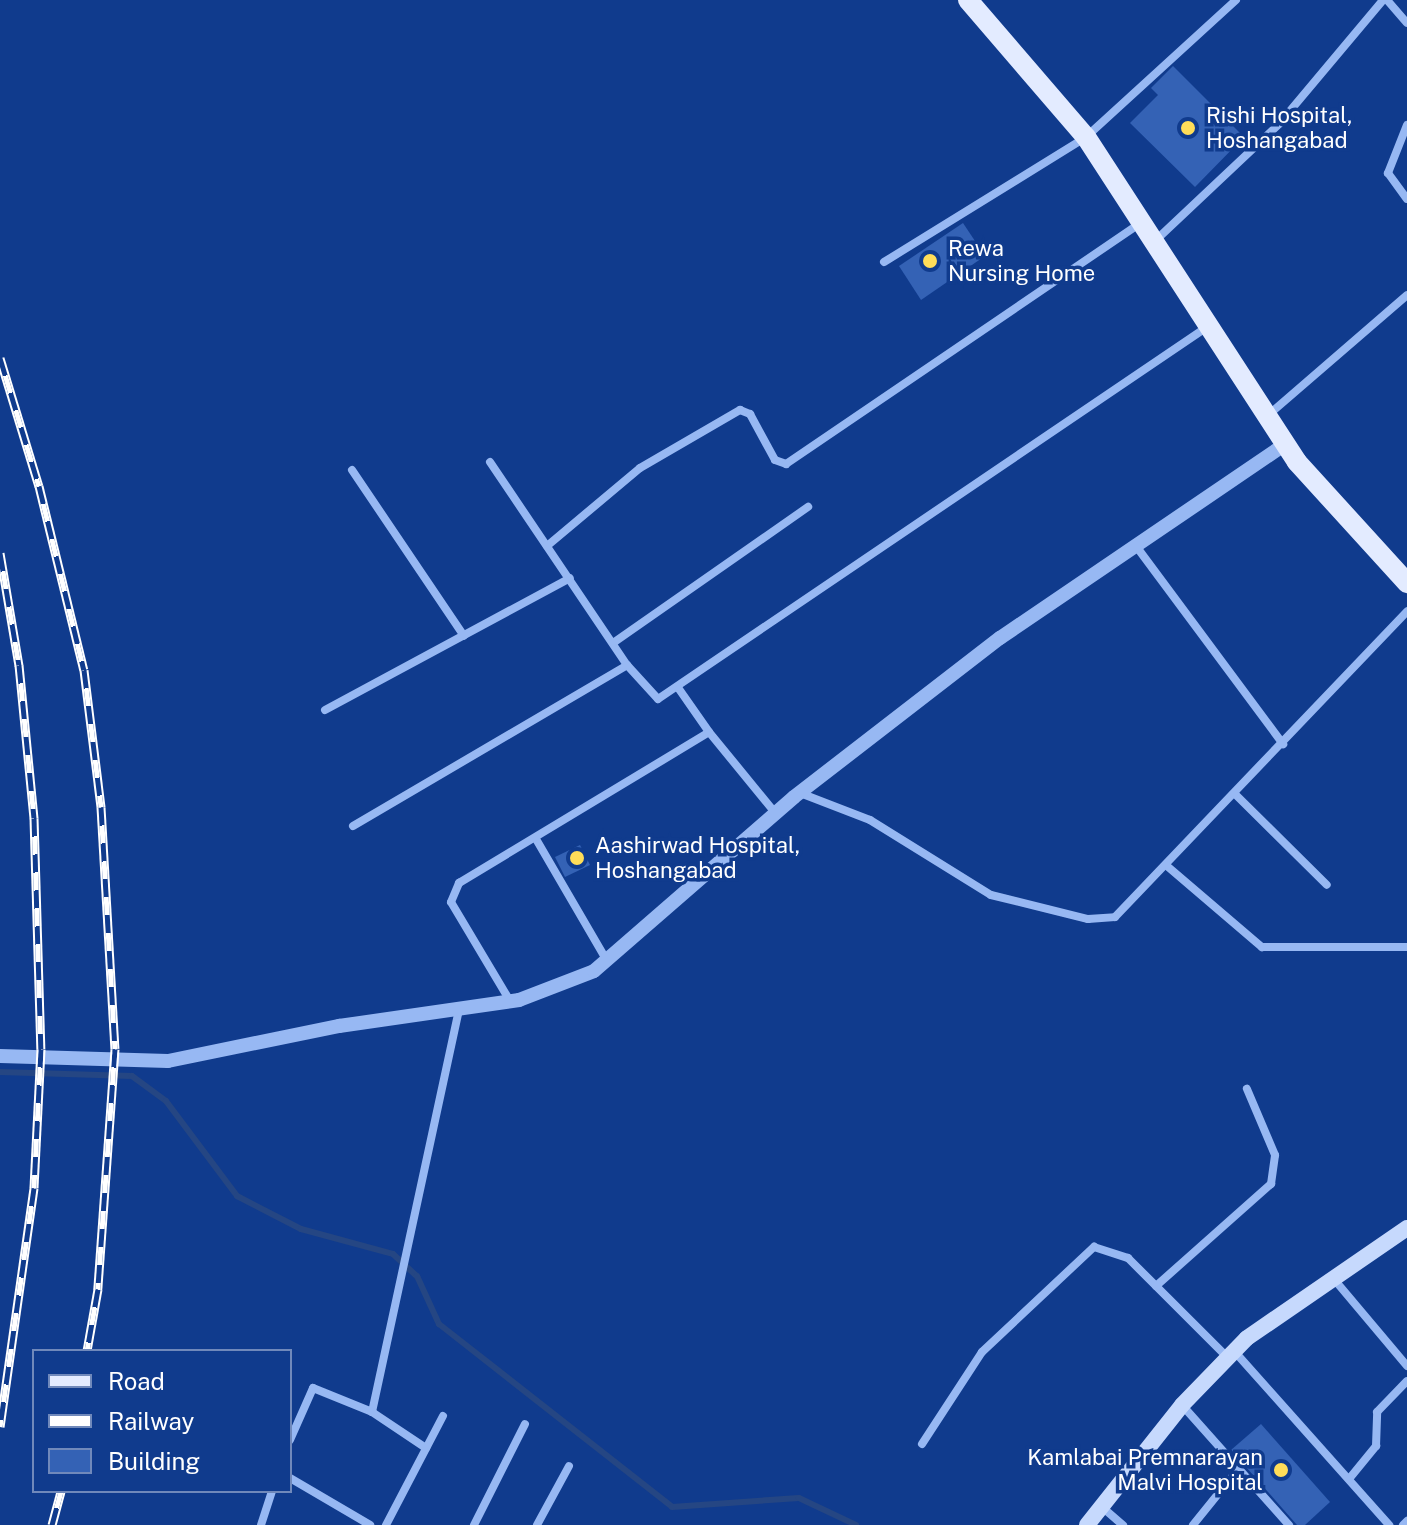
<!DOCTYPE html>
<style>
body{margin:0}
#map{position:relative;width:1407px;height:1525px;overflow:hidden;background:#103b8d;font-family:"Public Sans",sans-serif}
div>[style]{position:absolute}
.stream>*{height:6px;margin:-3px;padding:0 3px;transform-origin:3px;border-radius:3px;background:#254683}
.building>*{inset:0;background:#3462b5}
.minor>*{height:8px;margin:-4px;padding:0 4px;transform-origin:4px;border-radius:4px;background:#97b8f3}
.tertiary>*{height:14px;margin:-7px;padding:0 7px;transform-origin:7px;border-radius:7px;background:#97b8f3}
.secondary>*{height:16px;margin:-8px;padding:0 8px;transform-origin:8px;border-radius:8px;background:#c6d9fd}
.primary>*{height:20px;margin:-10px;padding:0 10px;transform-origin:10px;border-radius:10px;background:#e3ebff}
.rail>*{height:9px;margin-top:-4.5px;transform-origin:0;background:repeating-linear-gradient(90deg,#103b8d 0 18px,#fff 0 36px);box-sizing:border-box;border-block:2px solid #fff}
.dots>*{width:22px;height:22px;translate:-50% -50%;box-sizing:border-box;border:4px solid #103b8d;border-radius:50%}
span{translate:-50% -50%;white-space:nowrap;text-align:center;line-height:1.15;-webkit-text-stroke:7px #103b8d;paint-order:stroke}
.poi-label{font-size:22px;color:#fff}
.left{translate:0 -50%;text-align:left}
.right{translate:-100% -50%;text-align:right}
.legend{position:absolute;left:32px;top:1349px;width:260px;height:144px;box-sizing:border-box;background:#103b8d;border:2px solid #7089bb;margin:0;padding:10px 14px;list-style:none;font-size:24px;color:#fff}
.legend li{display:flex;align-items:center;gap:16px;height:40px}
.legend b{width:40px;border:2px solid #7089bb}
</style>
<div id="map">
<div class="stream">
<i style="left:0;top:1072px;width:132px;rotate:1.7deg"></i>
<i style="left:132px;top:1076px;width:42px;rotate:36.3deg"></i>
<i style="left:166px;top:1101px;width:119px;rotate:53.2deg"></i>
<i style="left:237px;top:1196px;width:72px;rotate:27.3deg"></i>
<i style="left:301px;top:1229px;width:95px;rotate:15.2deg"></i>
<i style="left:393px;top:1254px;width:33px;rotate:43deg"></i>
<i style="left:417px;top:1276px;width:53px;rotate:65.4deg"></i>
<i style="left:439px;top:1324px;width:296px;rotate:38.1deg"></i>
<i style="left:672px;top:1507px;width:127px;rotate:-4.1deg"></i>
<i style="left:799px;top:1498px;width:63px;rotate:25.3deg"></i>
</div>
<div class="building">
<i style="clip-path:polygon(1173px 66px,1244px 137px,1195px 187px,1130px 123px,1158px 95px,1151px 88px)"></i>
<i style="clip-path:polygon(963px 223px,985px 256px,921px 300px,899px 266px)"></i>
<i style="clip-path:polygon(580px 845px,590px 865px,565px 877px,555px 857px)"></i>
<i style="clip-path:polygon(1261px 1424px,1330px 1502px,1305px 1525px,1297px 1525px,1231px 1450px)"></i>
</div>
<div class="minor">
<i style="left:1387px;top:0;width:30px;rotate:49deg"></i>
<i style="left:1407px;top:125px;width:52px;rotate:111.6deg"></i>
<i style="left:1388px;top:173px;width:32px;rotate:54deg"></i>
<i style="left:1156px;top:240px;width:169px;rotate:-43.3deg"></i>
<i style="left:1279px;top:124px;width:162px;rotate:-50deg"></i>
<i style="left:884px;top:262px;width:238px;rotate:-31.7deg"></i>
<i style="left:1086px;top:137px;width:203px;rotate:-42.4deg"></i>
<i style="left:1267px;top:416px;width:185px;rotate:-40.8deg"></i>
<i style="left:490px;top:462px;width:245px;rotate:56deg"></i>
<i style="left:627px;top:665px;width:46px;rotate:47.6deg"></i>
<i style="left:658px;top:699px;width:663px;rotate:-34.12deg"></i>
<i style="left:352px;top:470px;width:200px;rotate:56deg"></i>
<i style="left:547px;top:546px;width:121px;rotate:-40deg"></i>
<i style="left:640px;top:468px;width:116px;rotate:-30.1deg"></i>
<i style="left:740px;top:410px;width:11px;rotate:22deg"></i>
<i style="left:750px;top:414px;width:52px;rotate:61.5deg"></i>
<i style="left:775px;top:460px;width:12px;rotate:20deg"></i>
<i style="left:786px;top:464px;width:428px;rotate:-34.2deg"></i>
<i style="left:1136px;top:546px;width:247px;rotate:53.4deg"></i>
<i style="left:613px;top:643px;width:238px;rotate:-34.9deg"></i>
<i style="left:679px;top:689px;width:52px;rotate:55.1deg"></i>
<i style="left:325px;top:710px;width:278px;rotate:-28.3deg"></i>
<i style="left:800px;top:793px;width:75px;rotate:21.1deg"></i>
<i style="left:870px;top:820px;width:142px;rotate:31.8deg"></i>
<i style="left:991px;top:895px;width:100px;rotate:13.9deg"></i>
<i style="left:1088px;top:919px;width:27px;rotate:-4deg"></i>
<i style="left:1115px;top:917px;width:423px;rotate:-46.3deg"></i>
<i style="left:1235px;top:794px;width:129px;rotate:44.7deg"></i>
<i style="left:353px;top:826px;width:318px;rotate:-30.4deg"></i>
<i style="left:536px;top:839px;width:141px;rotate:59.8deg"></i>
<i style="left:1167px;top:866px;width:125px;rotate:40.5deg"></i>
<i style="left:1262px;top:947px;width:145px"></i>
<i style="left:510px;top:1001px;width:115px;rotate:-120.8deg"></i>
<i style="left:451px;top:902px;width:21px;rotate:-67deg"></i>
<i style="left:459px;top:883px;width:292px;rotate:-31.1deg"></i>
<i style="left:709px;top:732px;width:106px;rotate:50.7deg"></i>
<i style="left:1333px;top:1278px;width:115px;rotate:49.9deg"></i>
<i style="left:1156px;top:1286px;width:154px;rotate:-41.6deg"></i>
<i style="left:1271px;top:1184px;width:29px;rotate:-82deg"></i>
<i style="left:1275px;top:1155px;width:72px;rotate:-113deg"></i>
<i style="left:1235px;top:1352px;width:232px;rotate:48.3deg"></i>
<i style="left:1182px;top:1405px;width:161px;rotate:48.3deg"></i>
<i style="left:372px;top:1412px;width:413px;rotate:-77.8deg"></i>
<i style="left:290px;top:1440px;width:57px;rotate:-66.1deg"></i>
<i style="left:313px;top:1388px;width:64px;rotate:22.1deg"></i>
<i style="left:372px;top:1412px;width:65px;rotate:33.7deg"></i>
<i style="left:922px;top:1444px;width:110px;rotate:-56.9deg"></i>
<i style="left:982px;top:1352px;width:154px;rotate:-43.2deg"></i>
<i style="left:1094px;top:1247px;width:36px;rotate:18deg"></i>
<i style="left:1128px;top:1258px;width:141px;rotate:45deg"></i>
<i style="left:290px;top:1478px;width:93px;rotate:30.4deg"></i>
<i style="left:1349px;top:1479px;width:43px;rotate:-50.7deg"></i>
<i style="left:1376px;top:1446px;width:34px;rotate:-88deg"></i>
<i style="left:1377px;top:1412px;width:43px;rotate:-45.9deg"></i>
<i style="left:1102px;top:1507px;width:28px;rotate:41deg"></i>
<i style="left:261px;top:1525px;width:36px;rotate:-72deg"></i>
<i style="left:386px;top:1525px;width:123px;rotate:-62.4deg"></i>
<i style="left:474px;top:1525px;width:113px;rotate:-63.2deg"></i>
<i style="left:537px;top:1525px;width:67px;rotate:-61.5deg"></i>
<i style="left:1193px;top:1525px;width:73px;rotate:-51.1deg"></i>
<i style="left:1403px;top:1525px;width:6px;rotate:-45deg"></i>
</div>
<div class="tertiary">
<i style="left:0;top:1056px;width:168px;rotate:1.7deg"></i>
<i style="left:168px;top:1061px;width:175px;rotate:-11.6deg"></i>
<i style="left:339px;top:1026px;width:182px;rotate:-8.2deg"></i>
<i style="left:519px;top:1000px;width:80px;rotate:-21.1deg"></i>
<i style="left:594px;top:971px;width:265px;rotate:-41deg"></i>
<i style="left:794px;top:797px;width:260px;rotate:-37.7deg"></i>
<i style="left:1000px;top:638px;width:345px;rotate:-34.2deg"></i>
</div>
<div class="secondary">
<i style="left:1087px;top:1525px;width:153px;rotate:-51.6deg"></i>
<i style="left:1182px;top:1405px;width:93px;rotate:-45.9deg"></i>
<i style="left:1247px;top:1338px;width:194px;rotate:-34.5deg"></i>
</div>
<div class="primary">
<i style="left:968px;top:0;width:181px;rotate:49.3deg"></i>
<i style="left:1086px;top:137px;width:387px;rotate:57deg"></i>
<i style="left:1297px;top:462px;width:164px;rotate:47.7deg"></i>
</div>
<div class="rail">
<i style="left:0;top:358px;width:134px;rotate:73.1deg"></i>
<i style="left:39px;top:486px;width:189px;rotate:76.3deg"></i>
<i style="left:84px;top:670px;width:138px;rotate:82.9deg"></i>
<i style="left:101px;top:807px;width:242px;rotate:86.7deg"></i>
<i style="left:115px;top:1049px;width:241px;rotate:94.1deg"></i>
<i style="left:98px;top:1289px;width:63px;rotate:100.1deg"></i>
<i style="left:0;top:553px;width:114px;rotate:80.4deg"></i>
<i style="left:19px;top:665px;width:154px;rotate:84.4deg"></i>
<i style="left:34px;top:818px;width:231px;rotate:88.3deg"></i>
<i style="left:41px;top:1049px;width:139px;rotate:92.9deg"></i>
<i style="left:34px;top:1188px;width:241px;rotate:98.1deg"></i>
<i style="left:52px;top:1525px;width:35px;rotate:-75deg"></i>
</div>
<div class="dots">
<i style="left:1188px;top:128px;background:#ffdd59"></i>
<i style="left:930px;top:261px;background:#ffdd59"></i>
<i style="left:577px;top:858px;background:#ffdd59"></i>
<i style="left:1281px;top:1470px;background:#ffdd59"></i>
</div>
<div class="poi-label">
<span class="left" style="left:1206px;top:128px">Rishi Hospital,<br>Hoshangabad</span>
<span class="left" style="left:948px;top:261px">Rewa<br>Nursing Home</span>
<span class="left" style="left:595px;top:858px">Aashirwad Hospital,<br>Hoshangabad</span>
<span class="right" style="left:1263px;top:1470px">Kamlabai Premnarayan<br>Malvi Hospital</span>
</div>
<ul class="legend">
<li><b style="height:10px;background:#e3ebff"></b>Road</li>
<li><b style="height:10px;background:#fff"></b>Railway</li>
<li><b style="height:22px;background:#3462b5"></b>Building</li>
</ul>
</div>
